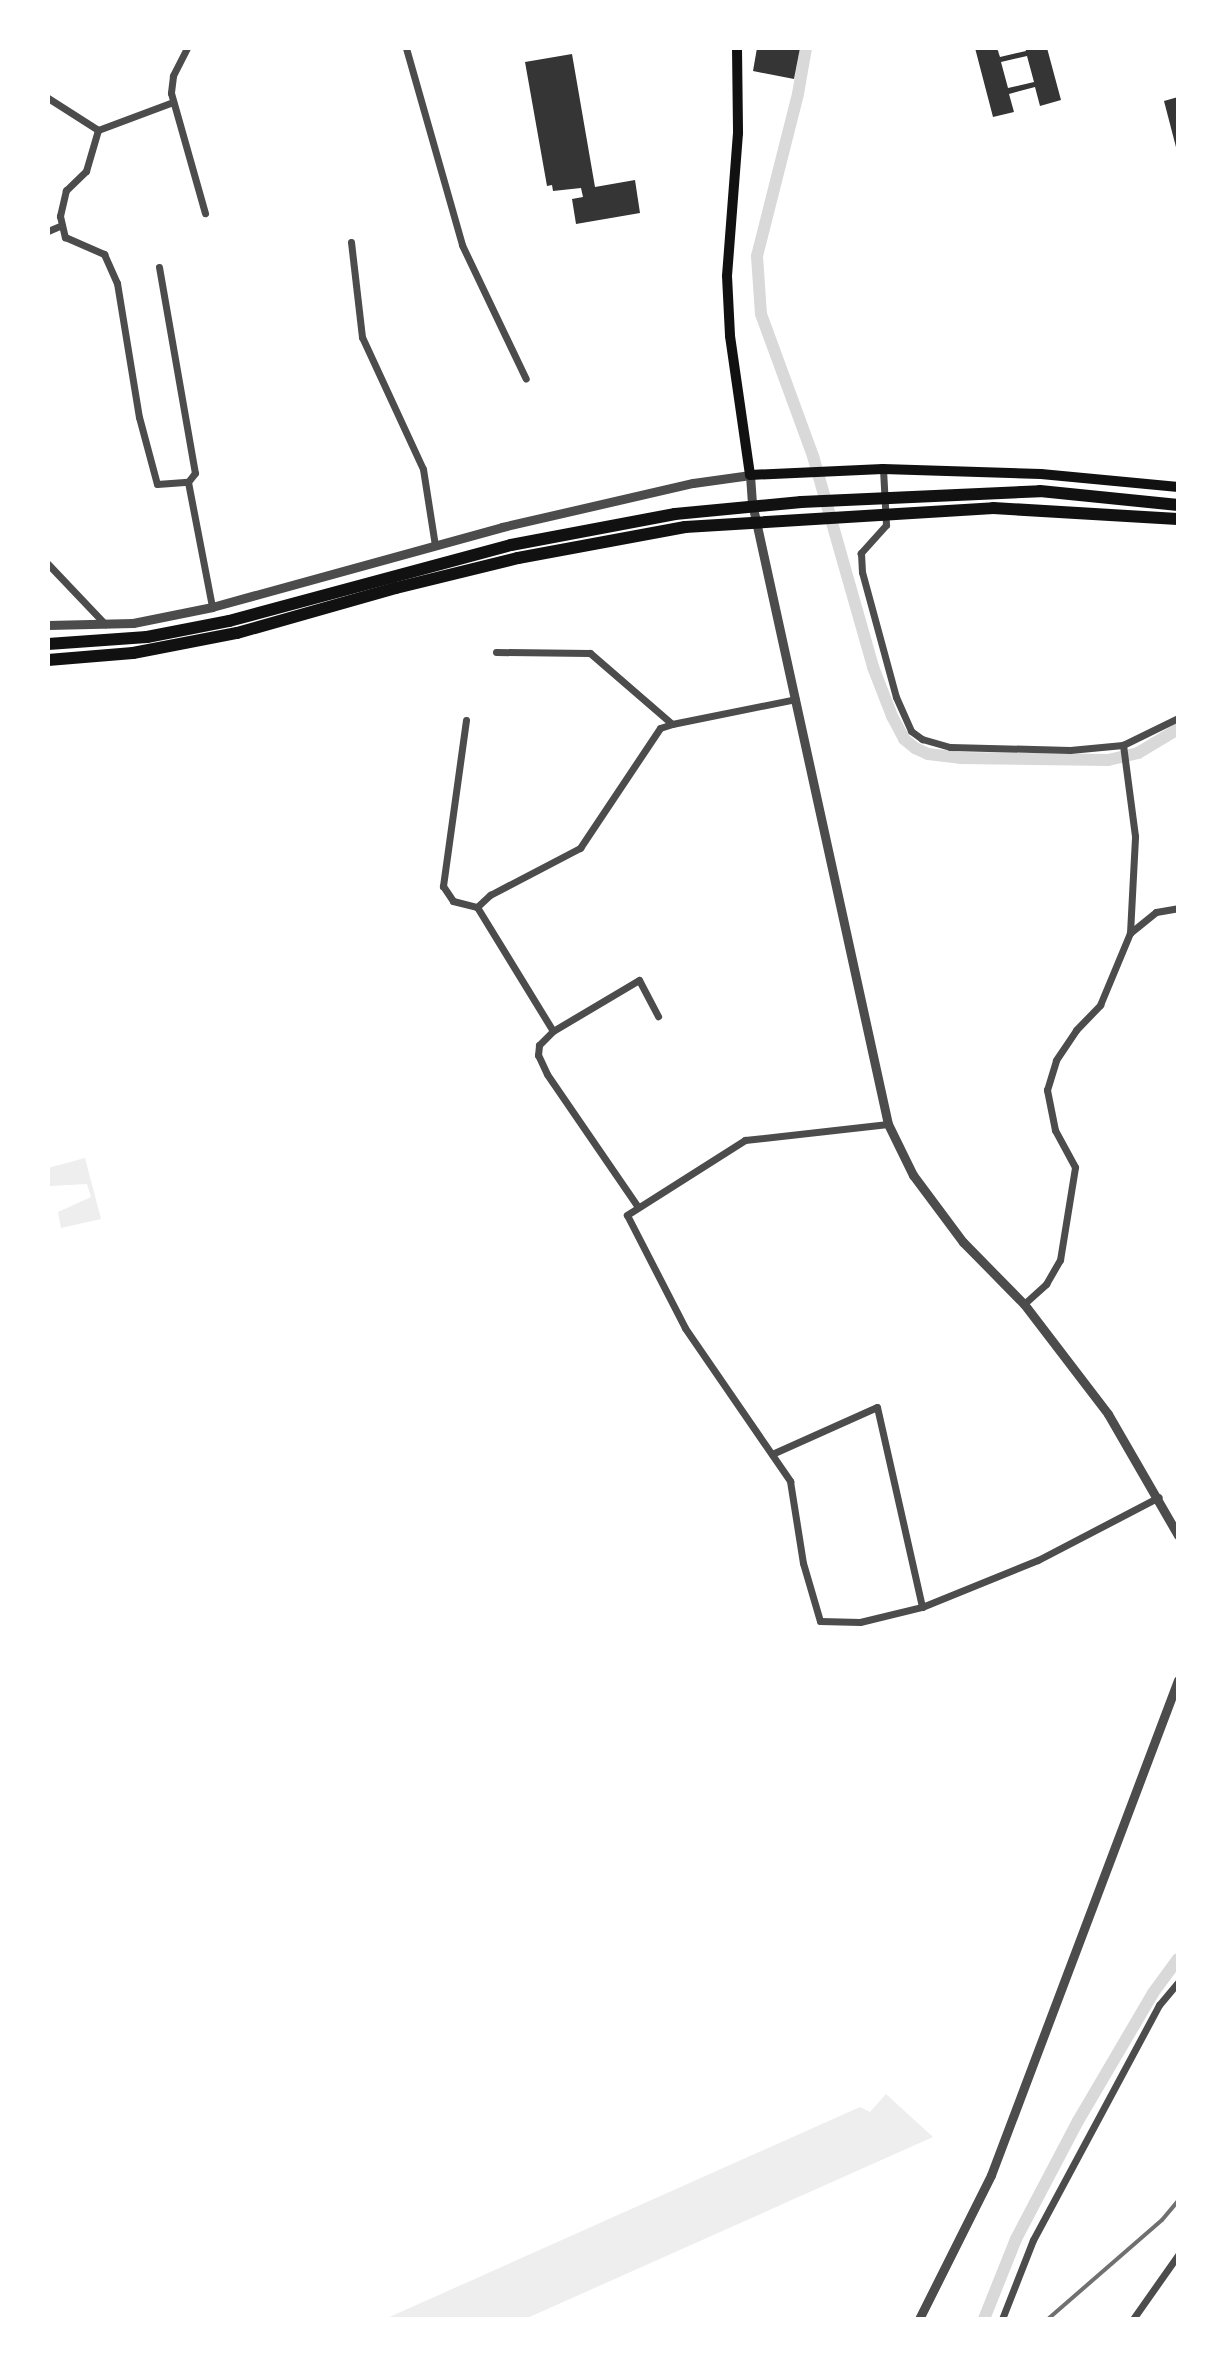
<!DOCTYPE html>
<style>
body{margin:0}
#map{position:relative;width:1226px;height:2367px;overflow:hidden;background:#fff;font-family:"Open Sans",sans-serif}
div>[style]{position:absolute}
.green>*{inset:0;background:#eee}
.canal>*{height:12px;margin:-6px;padding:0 6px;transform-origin:6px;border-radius:6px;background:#d9d9d9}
.building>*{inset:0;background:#353535}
.minor>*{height:7px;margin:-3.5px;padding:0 3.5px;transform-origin:3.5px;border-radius:3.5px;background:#4c4c4c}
.tertiary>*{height:9px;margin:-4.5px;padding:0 4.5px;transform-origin:4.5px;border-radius:4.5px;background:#4c4c4c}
.secondary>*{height:10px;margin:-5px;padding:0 5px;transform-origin:5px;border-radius:5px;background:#111}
.trunk>*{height:12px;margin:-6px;padding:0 6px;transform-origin:6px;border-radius:6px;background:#111}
.rail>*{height:4px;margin:-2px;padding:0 2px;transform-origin:2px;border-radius:2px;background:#707070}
span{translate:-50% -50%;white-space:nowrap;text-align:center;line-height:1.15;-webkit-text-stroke:8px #fff;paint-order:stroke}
.frame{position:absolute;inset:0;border:50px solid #fff;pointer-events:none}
</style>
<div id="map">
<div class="green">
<i style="clip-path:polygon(85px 1158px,101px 1219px,61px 1228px,58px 1212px,91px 1197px,87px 1184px,50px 1186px,48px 1168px)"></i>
<i style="clip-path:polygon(886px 2094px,933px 2137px,525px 2319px,385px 2319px,860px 2107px,870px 2112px)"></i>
</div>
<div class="canal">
<i style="left:806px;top:48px;width:47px;rotate:99.9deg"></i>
<i style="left:798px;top:94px;width:167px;rotate:104.2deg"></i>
<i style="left:757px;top:256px;width:58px;rotate:86.1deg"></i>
<i style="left:761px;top:314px;width:151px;rotate:69.9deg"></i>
<i style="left:813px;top:456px;width:219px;rotate:74.1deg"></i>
<i style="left:873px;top:667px;width:53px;rotate:68.8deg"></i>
<i style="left:892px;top:716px;width:26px;rotate:62deg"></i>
<i style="left:904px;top:739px;width:14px;rotate:39deg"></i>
<i style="left:915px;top:748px;width:14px;rotate:25deg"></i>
<i style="left:928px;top:754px;width:32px;rotate:7deg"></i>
<i style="left:960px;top:758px;width:148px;rotate:0.8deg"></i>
<i style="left:1108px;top:760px;width:31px;rotate:-13deg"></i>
<i style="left:1138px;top:753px;width:47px;rotate:-31deg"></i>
<i style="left:984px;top:2319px;width:86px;rotate:-68.2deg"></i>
<i style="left:1016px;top:2239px;width:133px;rotate:-62.3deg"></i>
<i style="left:1078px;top:2121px;width:148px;rotate:-59.6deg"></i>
<i style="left:1153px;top:1993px;width:42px;rotate:-53.7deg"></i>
</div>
<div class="building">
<i style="clip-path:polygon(757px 48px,800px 48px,794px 79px,753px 71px)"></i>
<i style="clip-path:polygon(evenodd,975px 48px,997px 48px,1000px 57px,1026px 51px,1025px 48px,1047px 48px,1061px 100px,1040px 106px,1035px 87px,1009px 94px,1014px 112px,993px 117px,975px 48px,1027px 56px,1034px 82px,1008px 88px,1001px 62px,1027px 56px)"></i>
<i style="clip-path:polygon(572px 54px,595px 187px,635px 180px,640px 213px,576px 224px,572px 199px,583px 197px,581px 188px,553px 191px,552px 185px,547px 186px,525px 62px)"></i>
<i style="clip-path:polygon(1178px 97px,1178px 151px,1177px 151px,1164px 101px)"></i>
</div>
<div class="minor">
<i style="left:187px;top:48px;width:31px;rotate:117deg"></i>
<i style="left:173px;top:76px;width:17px;rotate:97deg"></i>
<i style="left:171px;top:93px;width:125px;rotate:74.2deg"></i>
<i style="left:406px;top:48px;width:205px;rotate:74.1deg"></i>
<i style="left:462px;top:245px;width:148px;rotate:64.5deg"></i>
<i style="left:48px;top:98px;width:59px;rotate:32.6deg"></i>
<i style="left:173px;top:102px;width:80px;rotate:159.5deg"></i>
<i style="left:98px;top:130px;width:43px;rotate:106.3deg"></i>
<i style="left:86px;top:171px;width:28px;rotate:136deg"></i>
<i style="left:66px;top:190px;width:27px;rotate:103deg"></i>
<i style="left:60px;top:216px;width:22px;rotate:77deg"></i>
<i style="left:65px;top:237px;width:43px;rotate:23.6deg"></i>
<i style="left:104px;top:254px;width:32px;rotate:66deg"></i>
<i style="left:117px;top:283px;width:136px;rotate:80.7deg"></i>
<i style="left:139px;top:417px;width:69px;rotate:75deg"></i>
<i style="left:157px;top:484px;width:31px;rotate:-4deg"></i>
<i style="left:48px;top:231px;width:15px;rotate:-23deg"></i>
<i style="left:351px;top:242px;width:96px;rotate:83.4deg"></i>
<i style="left:362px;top:337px;width:145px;rotate:65.2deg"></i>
<i style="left:423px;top:469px;width:78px;rotate:81.1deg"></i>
<i style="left:159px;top:267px;width:209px;rotate:80.1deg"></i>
<i style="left:195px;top:473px;width:11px;rotate:128deg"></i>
<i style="left:188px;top:482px;width:127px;rotate:79.1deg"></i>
<i style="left:883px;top:469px;width:56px;rotate:86.9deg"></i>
<i style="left:886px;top:525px;width:38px;rotate:132deg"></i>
<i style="left:861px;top:553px;width:19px;rotate:87deg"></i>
<i style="left:862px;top:572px;width:130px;rotate:74.8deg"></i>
<i style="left:896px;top:697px;width:37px;rotate:66deg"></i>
<i style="left:911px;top:731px;width:14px;rotate:36deg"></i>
<i style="left:922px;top:739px;width:29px;rotate:16deg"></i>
<i style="left:950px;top:747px;width:120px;rotate:1.4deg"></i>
<i style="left:1070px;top:750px;width:53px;rotate:-5.4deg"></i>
<i style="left:48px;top:564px;width:83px;rotate:46.5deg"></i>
<i style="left:496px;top:652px;width:94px;rotate:0.6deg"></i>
<i style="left:590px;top:653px;width:108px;rotate:40.9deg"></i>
<i style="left:672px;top:724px;width:126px;rotate:-11.4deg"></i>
<i style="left:466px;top:720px;width:168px;rotate:97.9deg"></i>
<i style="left:443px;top:886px;width:18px;rotate:56deg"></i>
<i style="left:453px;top:901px;width:25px;rotate:14deg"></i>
<i style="left:477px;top:907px;width:18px;rotate:-43deg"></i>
<i style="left:490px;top:895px;width:102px;rotate:-27.6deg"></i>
<i style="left:580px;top:848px;width:144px;rotate:-56.3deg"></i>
<i style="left:660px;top:728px;width:13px;rotate:-18deg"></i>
<i style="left:477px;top:907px;width:145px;rotate:58.5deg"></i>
<i style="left:1130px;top:933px;width:33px;rotate:-39deg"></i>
<i style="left:1156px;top:912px;width:22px;rotate:-10deg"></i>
<i style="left:888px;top:1124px;width:144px;rotate:173.6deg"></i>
<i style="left:745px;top:1140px;width:140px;rotate:147.6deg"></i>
<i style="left:627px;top:1215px;width:127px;rotate:62.8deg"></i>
<i style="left:685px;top:1328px;width:186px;rotate:55.5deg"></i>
<i style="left:790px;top:1481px;width:83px;rotate:81deg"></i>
<i style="left:803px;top:1563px;width:60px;rotate:73.7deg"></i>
<i style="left:820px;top:1621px;width:40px;rotate:1.4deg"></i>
<i style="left:860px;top:1622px;width:64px;rotate:-13.6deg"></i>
<i style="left:922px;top:1607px;width:125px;rotate:-22.1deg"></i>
<i style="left:1038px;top:1560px;width:136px;rotate:-27.5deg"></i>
<i style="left:638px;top:1207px;width:161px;rotate:-124.4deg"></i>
<i style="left:547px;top:1074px;width:21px;rotate:-115deg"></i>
<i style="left:538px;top:1055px;width:10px;rotate:-84deg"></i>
<i style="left:539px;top:1045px;width:20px;rotate:-45deg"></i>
<i style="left:553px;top:1031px;width:100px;rotate:-30.7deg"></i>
<i style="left:639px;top:980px;width:41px;rotate:62.2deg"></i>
<i style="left:1024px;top:1304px;width:30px;rotate:-42deg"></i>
<i style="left:1046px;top:1284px;width:28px;rotate:-60deg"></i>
<i style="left:1060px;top:1260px;width:94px;rotate:-80.8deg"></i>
<i style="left:1075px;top:1167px;width:42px;rotate:-118.4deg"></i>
<i style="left:1055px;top:1130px;width:41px;rotate:-101.3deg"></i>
<i style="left:1047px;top:1090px;width:31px;rotate:-73deg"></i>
<i style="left:1056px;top:1060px;width:36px;rotate:-56deg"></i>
<i style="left:1076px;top:1030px;width:35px;rotate:-46deg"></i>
<i style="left:1100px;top:1005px;width:78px;rotate:-67.4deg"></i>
<i style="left:1130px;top:933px;width:97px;rotate:-87deg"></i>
<i style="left:1135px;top:836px;width:92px;rotate:-97.5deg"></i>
<i style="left:1123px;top:745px;width:61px;rotate:-26.1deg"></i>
<i style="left:772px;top:1454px;width:115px;rotate:-24.1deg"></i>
<i style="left:877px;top:1407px;width:205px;rotate:77.3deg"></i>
<i style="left:1002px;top:2319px;width:85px;rotate:-68.6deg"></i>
<i style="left:1033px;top:2240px;width:267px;rotate:-61.8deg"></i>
<i style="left:1159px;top:2005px;width:30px;rotate:-50deg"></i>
<i style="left:1133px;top:2319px;width:78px;rotate:-54.9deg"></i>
</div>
<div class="tertiary">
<i style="left:48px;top:625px;width:85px;rotate:-1.3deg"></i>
<i style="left:133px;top:623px;width:81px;rotate:-11.4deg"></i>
<i style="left:212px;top:607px;width:301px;rotate:-15.4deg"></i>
<i style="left:502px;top:527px;width:196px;rotate:-13deg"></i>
<i style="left:693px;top:483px;width:58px;rotate:-8deg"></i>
<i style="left:750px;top:475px;width:28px;rotate:86deg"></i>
<i style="left:752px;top:503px;width:636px;rotate:77.65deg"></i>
<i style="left:888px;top:1124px;width:57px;rotate:63.9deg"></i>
<i style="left:913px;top:1175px;width:84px;rotate:53.3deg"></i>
<i style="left:963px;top:1242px;width:87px;rotate:45.5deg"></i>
<i style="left:1024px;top:1304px;width:138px;rotate:52.6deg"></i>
<i style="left:1108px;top:1414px;width:140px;rotate:60deg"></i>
<i style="left:919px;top:2319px;width:161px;rotate:-63.4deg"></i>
<i style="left:991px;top:2175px;width:529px;rotate:-69.3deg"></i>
</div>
<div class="secondary">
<i style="left:737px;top:48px;width:85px;rotate:89.3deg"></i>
<i style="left:738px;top:133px;width:143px;rotate:94.4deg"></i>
<i style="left:727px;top:276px;width:60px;rotate:87.1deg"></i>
<i style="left:730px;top:336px;width:140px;rotate:81.8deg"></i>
<i style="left:750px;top:475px;width:133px;rotate:-2.6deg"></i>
<i style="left:883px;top:469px;width:158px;rotate:1.8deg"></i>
<i style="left:1041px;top:474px;width:138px;rotate:5.4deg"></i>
</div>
<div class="trunk">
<i style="left:48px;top:644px;width:99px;rotate:-4deg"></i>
<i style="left:147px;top:637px;width:84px;rotate:-11deg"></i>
<i style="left:229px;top:621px;width:292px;rotate:-15.1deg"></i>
<i style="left:511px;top:545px;width:167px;rotate:-10.7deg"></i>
<i style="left:675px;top:514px;width:127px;rotate:-5.4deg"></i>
<i style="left:801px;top:502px;width:239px;rotate:-2.6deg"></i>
<i style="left:1040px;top:491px;width:139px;rotate:5.8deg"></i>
<i style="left:48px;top:660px;width:85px;rotate:-4.7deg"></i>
<i style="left:133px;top:653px;width:106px;rotate:-10.9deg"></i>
<i style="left:237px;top:633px;width:165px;rotate:-15.8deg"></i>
<i style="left:396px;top:588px;width:126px;rotate:-13.8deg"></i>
<i style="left:518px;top:558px;width:170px;rotate:-10.5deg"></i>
<i style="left:685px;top:527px;width:309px;rotate:-3.5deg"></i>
<i style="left:993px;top:508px;width:185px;rotate:3.4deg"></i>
</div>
<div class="rail">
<i style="left:1048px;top:2319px;width:151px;rotate:-41deg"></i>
<i style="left:1162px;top:2220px;width:25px;rotate:-50deg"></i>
</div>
<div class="frame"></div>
</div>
